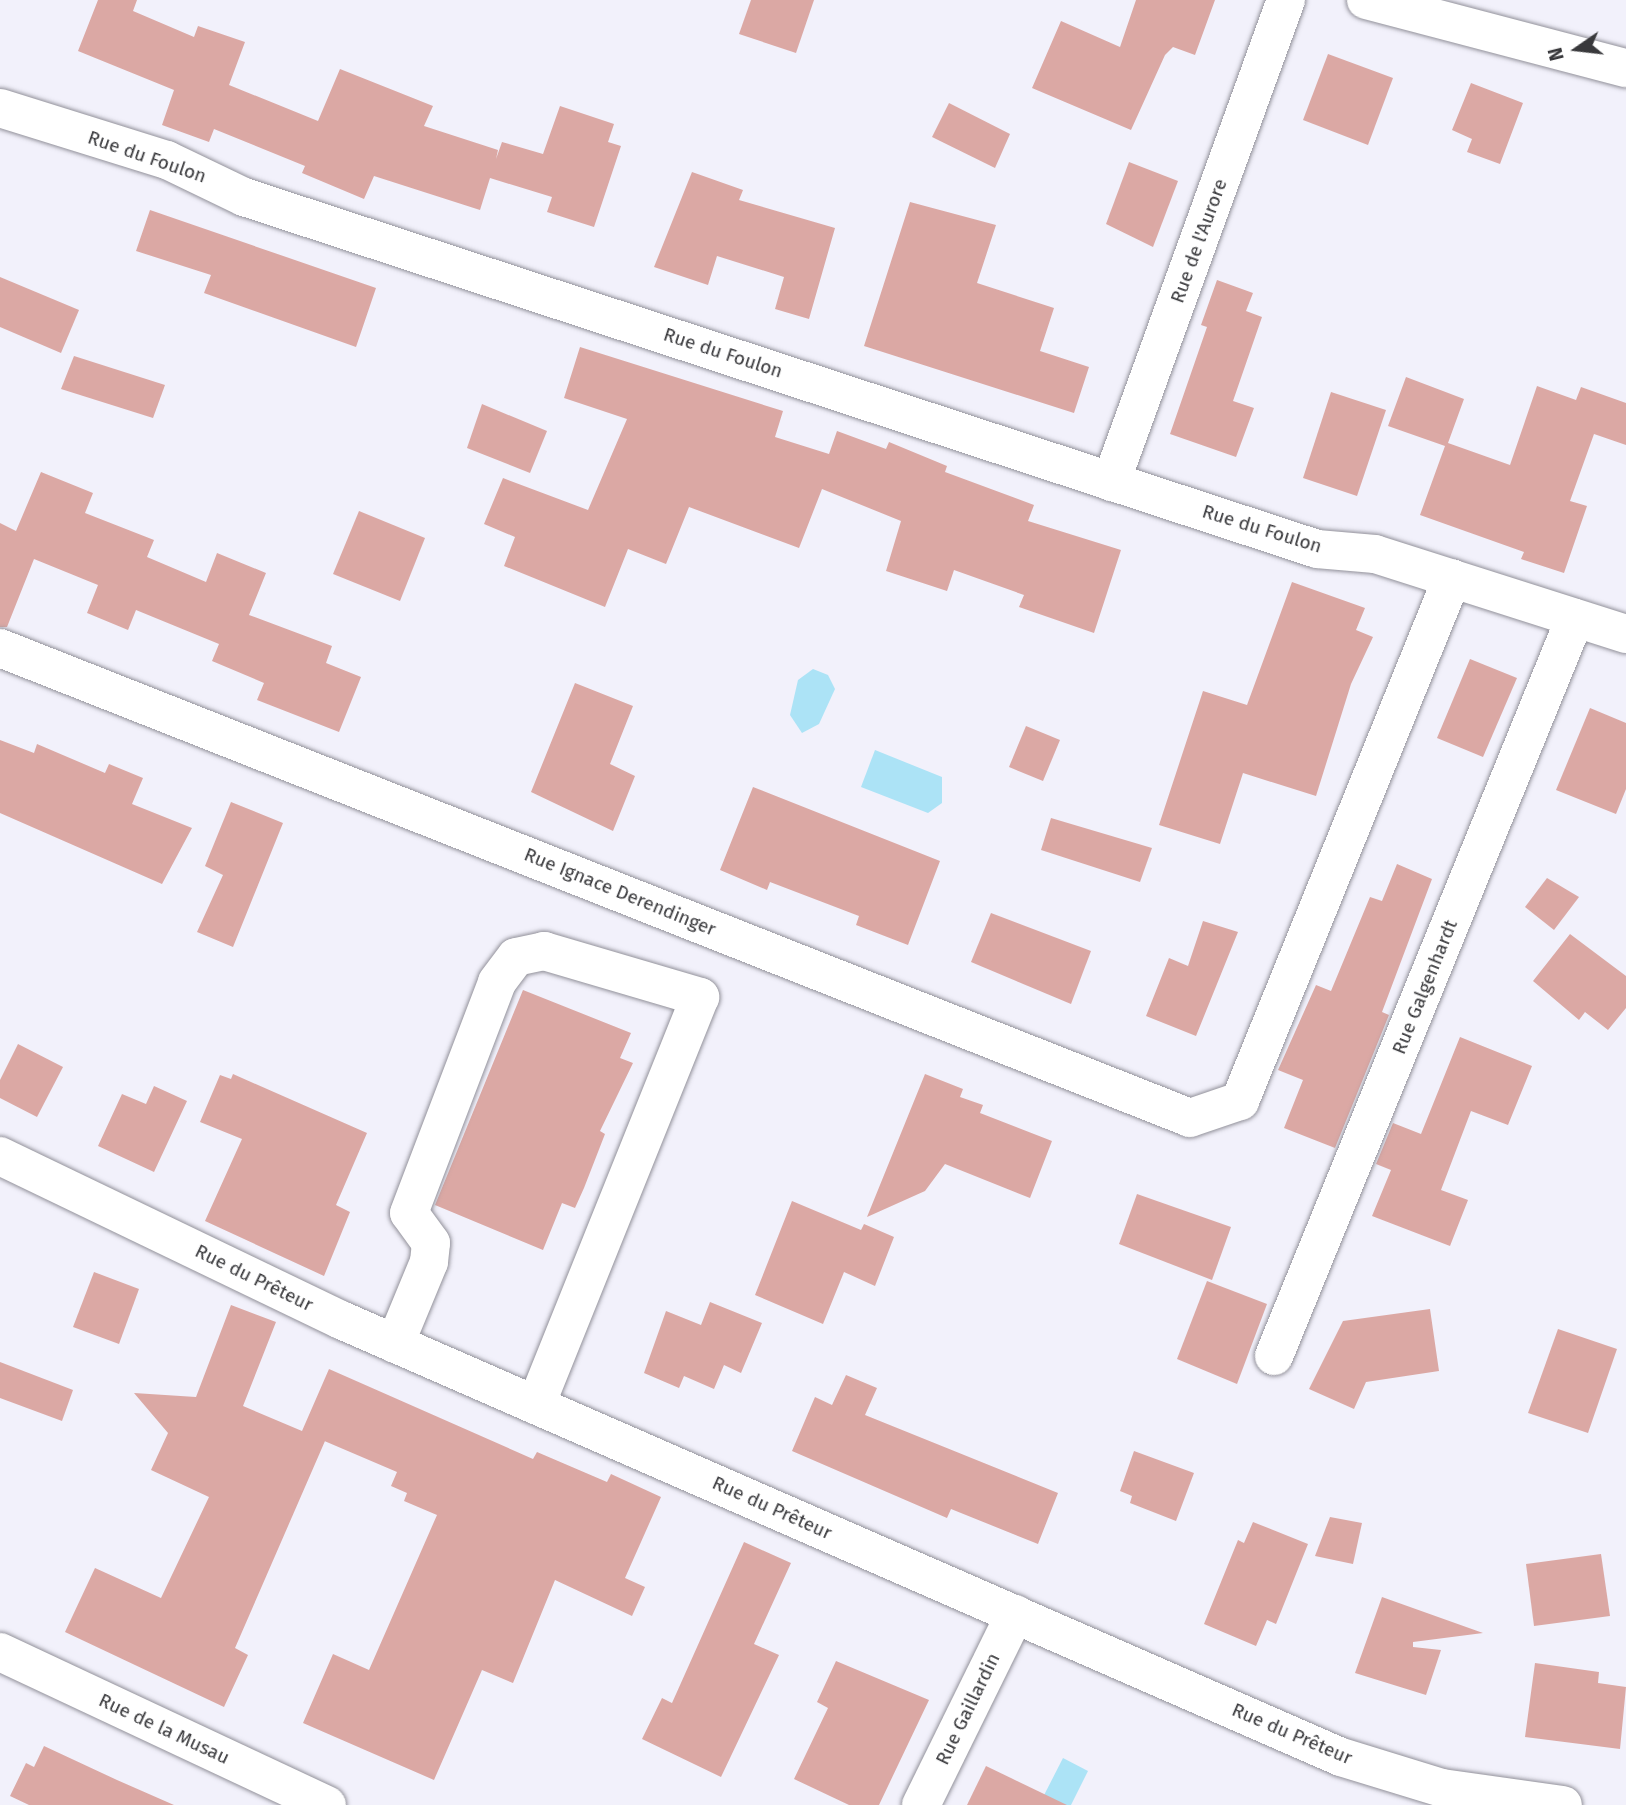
<!DOCTYPE html>
<meta charset="utf-8">
<style>
body{margin:0}
#map{position:relative;width:1626px;height:1805px;overflow:hidden;background:#f2f1fb;font-family:"Fira Sans",sans-serif}
div>[style]{position:absolute}
.water>*{inset:0;background:#ace3f6}
.building>*{inset:0;background:#dba8a4}
.roads{filter:drop-shadow(0 0 2px #92919a) drop-shadow(0 0 2px #92919a)}
.minor>*{height:38px;margin:-19px;padding:0 19px;transform-origin:19px;border-radius:19px;background:#fff}
span{translate:-50% -50%;white-space:nowrap;text-align:center;line-height:1.15;-webkit-text-stroke:5px #fff;paint-order:stroke}
.street-label{font-size:19px;color:#39393c}
.north{position:absolute;left:1542px;top:14px;width:70px;height:70px;-webkit-text-stroke:5px #fff;paint-order:stroke;rotate:256deg;font-size:19px;font-weight:700;line-height:28px;text-align:center;color:#39393c}
.north::after{content:'';display:block;margin:auto;width:24px;height:32px;background:#39393c;clip-path:polygon(50% 0,100% 100%,50% 72%,0 100%)}
</style>
<div id="map">
<div class="water">
<i style="clip-path:polygon(813px 669px,828px 675px,835px 689px,819px 724px,802px 733px,790px 715px,798px 680px)"></i>
<i style="clip-path:polygon(875px 750px,942px 777px,942px 803px,928px 813px,861px 787px)"></i>
<i style="clip-path:polygon(1063px 1758px,1088px 1771px,1071px 1805px,1039px 1805px)"></i>
</div>
<div class="building">
<i style="clip-path:polygon(98px 0,137px 0,133px 11px,194px 37px,198px 26px,245px 42px,229px 85px,318px 121px,340px 69px,433px 106px,424px 126px,498px 150px,496px 159px,502px 142px,543px 154px,560px 106px,614px 124px,608px 142px,621px 146px,594px 227px,547px 212px,552px 197px,490px 178px,480px 210px,374px 176px,364px 199px,302px 173px,305px 166px,214px 129px,209px 142px,162px 125px,174px 90px,78px 51px)"></i>
<i style="clip-path:polygon(751px 0,814px 0,796px 53px,739px 34px)"></i>
<i style="clip-path:polygon(1136px 0,1215px 0,1195px 55px,1173px 47px,1165px 55px,1131px 130px,1032px 88px,1061px 21px,1120px 47px)"></i>
<i style="clip-path:polygon(1328px 54px,1393px 78px,1368px 145px,1303px 120px)"></i>
<i style="clip-path:polygon(1471px 83px,1523px 103px,1500px 164px,1467px 152px,1472px 139px,1452px 130px)"></i>
<i style="clip-path:polygon(949px 103px,1010px 134px,995px 168px,932px 137px)"></i>
<i style="clip-path:polygon(1129px 162px,1178px 181px,1153px 247px,1106px 224px)"></i>
<i style="clip-path:polygon(692px 172px,743px 190px,739px 200px,835px 228px,809px 319px,775px 309px,784px 277px,717px 256px,708px 285px,654px 267px)"></i>
<i style="clip-path:polygon(910px 202px,996px 225px,977px 283px,1054px 308px,1040px 351px,1089px 367px,1074px 413px,864px 346px)"></i>
<i style="clip-path:polygon(150px 210px,376px 288px,356px 347px,204px 293px,211px 275px,136px 251px)"></i>
<i style="clip-path:polygon(0 277px,79px 310px,61px 353px,0 327px)"></i>
<i style="clip-path:polygon(1217px 280px,1253px 293px,1246px 311px,1262px 317px,1233px 401px,1254px 408px,1236px 457px,1170px 434px,1207px 327px,1201px 325px)"></i>
<i style="clip-path:polygon(580px 347px,783px 411px,775px 437px,829px 454px,837px 431px,886px 449px,889px 442px,947px 466px,945px 472px,1034px 505px,1028px 521px,1121px 550px,1094px 633px,1019px 607px,1024px 595px,954px 570px,947px 591px,886px 571px,901px 521px,822px 489px,799px 548px,689px 507px,666px 564px,628px 549px,605px 607px,504px 566px,515px 537px,484px 524px,503px 478px,588px 510px,627px 419px,564px 398px)"></i>
<i style="clip-path:polygon(74px 356px,165px 385px,153px 418px,61px 389px)"></i>
<i style="clip-path:polygon(1406px 377px,1464px 399px,1448px 443px,1510px 465px,1537px 386px,1576px 400px,1581px 387px,1626px 403px,1626px 445px,1594px 434px,1570px 501px,1587px 506px,1564px 573px,1521px 559px,1524px 552px,1420px 515px,1445px 446px,1388px 426px)"></i>
<i style="clip-path:polygon(1331px 392px,1386px 410px,1357px 496px,1303px 478px)"></i>
<i style="clip-path:polygon(482px 404px,547px 431px,530px 473px,467px 448px)"></i>
<i style="clip-path:polygon(41px 472px,93px 493px,85px 513px,154px 540px,147px 557px,206px 582px,217px 553px,266px 573px,249px 615px,332px 646px,326px 663px,361px 677px,339px 732px,257px 700px,264px 683px,212px 661px,219px 644px,136px 610px,128px 630px,87px 613px,98px 585px,34px 559px,7px 627px,0 627px,0 523px,16px 531px)"></i>
<i style="clip-path:polygon(359px 511px,425px 538px,400px 601px,333px 574px)"></i>
<i style="clip-path:polygon(1292px 582px,1365px 608px,1356px 630px,1373px 637px,1351px 684px,1316px 796px,1243px 773px,1220px 844px,1159px 825px,1203px 691px,1247px 705px)"></i>
<i style="clip-path:polygon(1470px 659px,1517px 678px,1483px 757px,1437px 738px)"></i>
<i style="clip-path:polygon(575px 683px,633px 706px,610px 764px,635px 776px,613px 831px,531px 792px)"></i>
<i style="clip-path:polygon(1590px 708px,1626px 723px,1626px 789px,1616px 814px,1556px 790px)"></i>
<i style="clip-path:polygon(1026px 726px,1060px 740px,1043px 781px,1009px 767px)"></i>
<i style="clip-path:polygon(0 740px,34px 753px,37px 744px,105px 773px,109px 764px,143px 778px,132px 804px,192px 828px,162px 884px,0 813px)"></i>
<i style="clip-path:polygon(753px 787px,940px 861px,908px 945px,856px 925px,859px 916px,770px 882px,767px 890px,720px 870px)"></i>
<i style="clip-path:polygon(231px 802px,283px 823px,233px 947px,197px 932px,223px 875px,205px 866px)"></i>
<i style="clip-path:polygon(1051px 818px,1152px 848px,1140px 882px,1041px 850px)"></i>
<i style="clip-path:polygon(1397px 864px,1432px 879px,1382px 1012px,1389px 1015px,1335px 1148px,1284px 1128px,1303px 1080px,1278px 1070px,1316px 985px,1331px 991px,1370px 897px,1382px 901px)"></i>
<i style="clip-path:polygon(1547px 878px,1579px 897px,1554px 930px,1525px 907px)"></i>
<i style="clip-path:polygon(991px 913px,1091px 951px,1071px 1004px,971px 962px)"></i>
<i style="clip-path:polygon(1203px 921px,1238px 932px,1196px 1036px,1146px 1016px,1169px 958px,1188px 966px)"></i>
<i style="clip-path:polygon(1570px 934px,1626px 976px,1626px 1008px,1608px 1030px,1585px 1012px,1579px 1020px,1533px 981px)"></i>
<i style="clip-path:polygon(523px 990px,631px 1033px,620px 1058px,633px 1063px,600px 1131px,605px 1134px,584px 1188px,575px 1208px,562px 1203px,543px 1250px,435px 1205px)"></i>
<i style="clip-path:polygon(1460px 1037px,1532px 1066px,1508px 1125px,1471px 1111px,1441px 1190px,1468px 1200px,1450px 1246px,1372px 1216px,1391px 1170px,1376px 1164px,1393px 1123px,1421px 1134px)"></i>
<i style="clip-path:polygon(18px 1044px,63px 1067px,37px 1117px,0 1098px,0 1080px)"></i>
<i style="clip-path:polygon(233px 1074px,367px 1133px,336px 1205px,350px 1212px,324px 1276px,205px 1221px,242px 1139px,200px 1122px,220px 1075px,231px 1079px)"></i>
<i style="clip-path:polygon(925px 1074px,963px 1089px,960px 1097px,983px 1105px,980px 1113px,1052px 1141px,1030px 1198px,945px 1164px,925px 1191px,867px 1217px)"></i>
<i style="clip-path:polygon(154px 1086px,187px 1101px,154px 1172px,98px 1146px,122px 1094px,146px 1104px)"></i>
<i style="clip-path:polygon(1137px 1194px,1231px 1227px,1212px 1280px,1119px 1244px)"></i>
<i style="clip-path:polygon(792px 1201px,861px 1230px,864px 1224px,894px 1237px,875px 1286px,844px 1272px,823px 1324px,755px 1295px)"></i>
<i style="clip-path:polygon(94px 1272px,139px 1289px,119px 1344px,73px 1327px)"></i>
<i style="clip-path:polygon(1207px 1281px,1267px 1304px,1237px 1384px,1177px 1359px)"></i>
<i style="clip-path:polygon(710px 1302px,762px 1323px,741px 1373px,724px 1365px,714px 1389px,684px 1376px,679px 1388px,644px 1373px,666px 1311px,701px 1325px)"></i>
<i style="clip-path:polygon(231px 1305px,276px 1322px,243px 1406px,302px 1431px,329px 1369px,533px 1459px,537px 1452px,607px 1482px,611px 1474px,661px 1497px,625px 1578px,645px 1587px,632px 1616px,555px 1580px,513px 1683px,482px 1670px,434px 1780px,303px 1723px,333px 1654px,369px 1670px,437px 1515px,404px 1501px,407px 1493px,391px 1486px,397px 1472px,308px 1434px,325px 1441px,235px 1648px,248px 1655px,224px 1707px,65px 1632px,95px 1568px,161px 1598px,209px 1497px,151px 1470px,168px 1433px,134px 1393px,196px 1397px)"></i>
<i style="clip-path:polygon(1430px 1309px,1439px 1371px,1366px 1382px,1354px 1409px,1309px 1389px,1343px 1321px)"></i>
<i style="clip-path:polygon(1558px 1329px,1617px 1349px,1588px 1433px,1528px 1413px)"></i>
<i style="clip-path:polygon(0 1362px,73px 1390px,62px 1421px,0 1398px)"></i>
<i style="clip-path:polygon(846px 1375px,877px 1388px,865px 1415px,1058px 1493px,1038px 1544px,951px 1509px,947px 1518px,792px 1451px,815px 1397px,832px 1405px)"></i>
<i style="clip-path:polygon(1134px 1451px,1194px 1473px,1176px 1521px,1130px 1503px,1132px 1496px,1120px 1491px)"></i>
<i style="clip-path:polygon(1330px 1517px,1362px 1523px,1353px 1564px,1315px 1556px)"></i>
<i style="clip-path:polygon(1253px 1522px,1308px 1544px,1276px 1624px,1267px 1620px,1256px 1646px,1204px 1624px,1238px 1540px,1244px 1543px)"></i>
<i style="clip-path:polygon(744px 1542px,791px 1563px,754px 1644px,779px 1655px,721px 1777px,642px 1739px,662px 1698px,672px 1703px)"></i>
<i style="clip-path:polygon(1601px 1554px,1610px 1616px,1534px 1626px,1526px 1564px)"></i>
<i style="clip-path:polygon(1382px 1597px,1483px 1633px,1413px 1642px,1413px 1647px,1441px 1650px,1426px 1695px,1355px 1673px)"></i>
<i style="clip-path:polygon(836px 1661px,929px 1700px,879px 1805px,849px 1805px,794px 1779px,828px 1708px,817px 1702px)"></i>
<i style="clip-path:polygon(1535px 1663px,1599px 1672px,1598px 1683px,1626px 1687px,1620px 1749px,1525px 1737px)"></i>
<i style="clip-path:polygon(44px 1746px,117px 1780px,174px 1805px,29px 1805px,10px 1796px,26px 1763px,34px 1767px)"></i>
<i style="clip-path:polygon(986px 1766px,1067px 1805px,967px 1805px)"></i>
</div>
<div class="roads">
<div class="minor">
<i style="left:1366px;top:0;width:269px;rotate:14.7deg"></i>
<i style="left:0;top:108px;width:175px;rotate:17.3deg"></i>
<i style="left:167px;top:160px;width:85px;rotate:25.7deg"></i>
<i style="left:244px;top:197px;width:1129px;rotate:18.16deg"></i>
<i style="left:1317px;top:549px;width:58px;rotate:4.9deg"></i>
<i style="left:1375px;top:554px;width:263px;rotate:17.7deg"></i>
<i style="left:1111px;top:482px;width:513px;rotate:-70.05deg"></i>
<i style="left:0;top:648px;width:1279px;rotate:21.55deg"></i>
<i style="left:1190px;top:1118px;width:53px;rotate:-18.8deg"></i>
<i style="left:1240px;top:1101px;width:564px;rotate:-67.93deg"></i>
<i style="left:0;top:1156px;width:378px;rotate:25.7deg"></i>
<i style="left:341px;top:1320px;width:1091px;rotate:23.61deg"></i>
<i style="left:1341px;top:1757px;width:106px;rotate:17.1deg"></i>
<i style="left:1442px;top:1788px;width:122px;rotate:8deg"></i>
<i style="left:395px;top:1344px;width:89px;rotate:-67.5deg"></i>
<i style="left:429px;top:1262px;width:19px;rotate:-84deg"></i>
<i style="left:431px;top:1243px;width:37px;rotate:-126deg"></i>
<i style="left:409px;top:1213px;width:247px;rotate:-69.1deg"></i>
<i style="left:497px;top:982px;width:31px;rotate:-53deg"></i>
<i style="left:516px;top:957px;width:29px;rotate:-12deg"></i>
<i style="left:544px;top:951px;width:163px;rotate:16.4deg"></i>
<i style="left:700px;top:997px;width:440px;rotate:111.9deg"></i>
<i style="left:1274px;top:1356px;width:797px;rotate:-67.81deg"></i>
<i style="left:0;top:1652px;width:361px;rotate:25.1deg"></i>
<i style="left:921px;top:1805px;width:213px;rotate:-63.8deg"></i>
</div>
</div>
<div class="street-label">
<span style="left:147px;top:157px;rotate:19deg">Rue du Foulon</span>
<span style="left:1199px;top:241px;rotate:-70deg">Rue de l'Aurore</span>
<span style="left:723px;top:353px;rotate:18deg">Rue du Foulon</span>
<span style="left:1262px;top:529px;rotate:17deg">Rue du Foulon</span>
<span style="left:620px;top:892px;rotate:22deg">Rue Ignace Derendinger</span>
<span style="left:1425px;top:987px;rotate:-68deg">Rue Galgenhardt</span>
<span style="left:254px;top:1278px;rotate:26deg">Rue du Prêteur</span>
<span style="left:772px;top:1508px;rotate:24deg">Rue du Prêteur</span>
<span style="left:968px;top:1709px;rotate:-64deg">Rue Gaillardin</span>
<span style="left:164px;top:1729px;rotate:25deg">Rue de la Musau</span>
<span style="left:1292px;top:1734px;rotate:23deg">Rue du Prêteur</span>
</div>
<div class="north">N</div>
</div>
